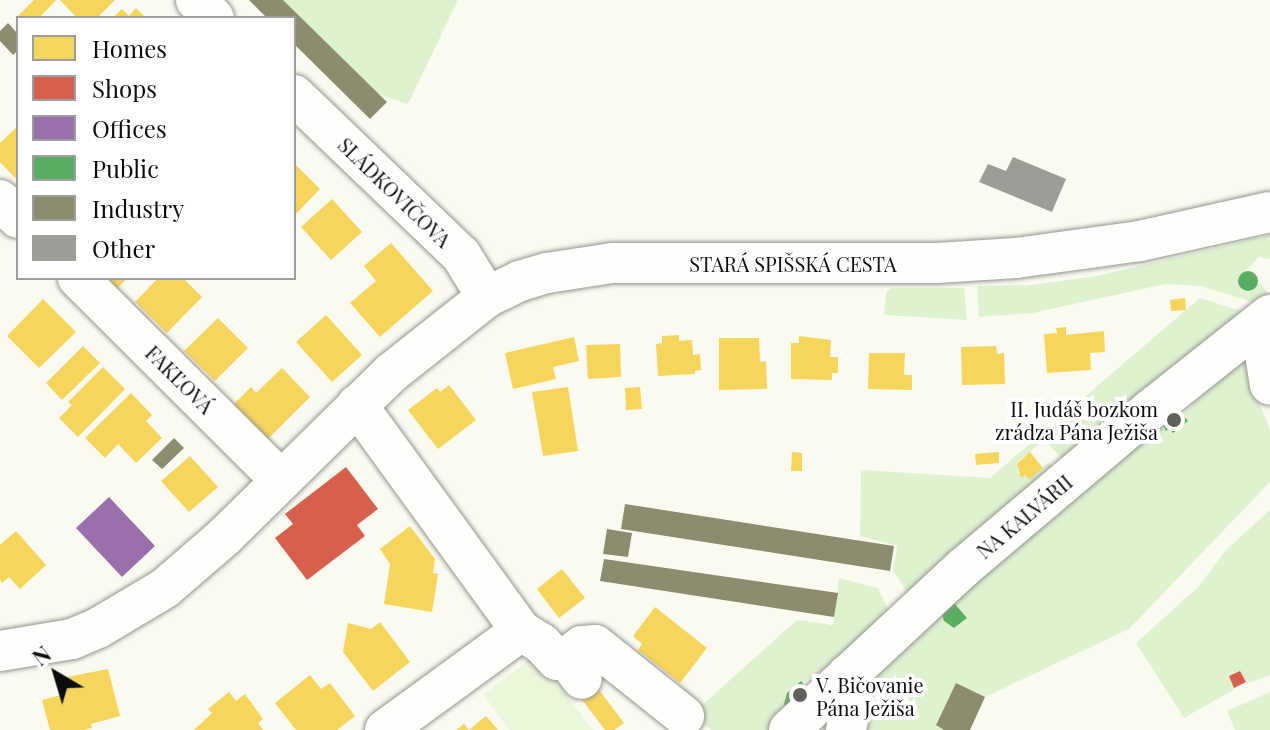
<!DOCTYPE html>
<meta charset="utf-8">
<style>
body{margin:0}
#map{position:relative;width:1270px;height:730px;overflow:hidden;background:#fbfaf1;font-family:"Playfair Display",serif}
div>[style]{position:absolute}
.green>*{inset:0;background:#dff2d0}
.pitch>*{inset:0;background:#eaf6da}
.homes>*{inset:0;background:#f6d55c}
.shops>*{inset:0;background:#d6604d}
.offices>*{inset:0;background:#9970ab}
.public>*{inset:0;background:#5aae61}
.round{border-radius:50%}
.industry>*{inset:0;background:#8c8c6e}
.building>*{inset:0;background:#9e9c97}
.roads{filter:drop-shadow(0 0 2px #949490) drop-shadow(0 0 2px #949490)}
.minor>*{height:40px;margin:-20px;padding:0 20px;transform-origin:20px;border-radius:20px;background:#fefefd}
.dots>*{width:22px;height:22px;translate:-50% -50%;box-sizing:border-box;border:4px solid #fff;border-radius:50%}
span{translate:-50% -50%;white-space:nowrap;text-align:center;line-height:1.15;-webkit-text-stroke:8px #fff;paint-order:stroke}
.street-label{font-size:20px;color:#0d0d0d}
.poi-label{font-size:20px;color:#0d0d0d}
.right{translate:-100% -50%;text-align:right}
.left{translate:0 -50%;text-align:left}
.legend{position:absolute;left:16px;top:16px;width:280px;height:264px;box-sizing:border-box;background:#fff;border:2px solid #9e9e9e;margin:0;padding:10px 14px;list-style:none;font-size:24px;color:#0d0d0d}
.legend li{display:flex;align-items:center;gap:16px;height:40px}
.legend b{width:40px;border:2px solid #9e9e9e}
.north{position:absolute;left:16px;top:634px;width:80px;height:80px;-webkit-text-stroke:6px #fff;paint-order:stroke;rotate:322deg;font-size:22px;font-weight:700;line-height:32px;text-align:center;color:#0d0d0d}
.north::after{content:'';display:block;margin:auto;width:28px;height:36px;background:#0d0d0d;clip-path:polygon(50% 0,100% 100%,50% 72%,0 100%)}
</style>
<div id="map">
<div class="green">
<i style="clip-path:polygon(283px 0,458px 0,408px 104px,378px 94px)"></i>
<i style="clip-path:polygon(1270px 235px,1270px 259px,1259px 257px,1238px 277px,1241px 290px,1245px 288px,1248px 292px,1260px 283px,1264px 287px,1268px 297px,1262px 305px,1200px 286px,1165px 284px,1033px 313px,979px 317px,977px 286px,1031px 285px,1097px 276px)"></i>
<i style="clip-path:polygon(892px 288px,964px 288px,967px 320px,884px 315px,886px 292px)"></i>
<i style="clip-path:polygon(1200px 298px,1251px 314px,1062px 458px,1044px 440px,1017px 463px,1021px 469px,1017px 472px,1029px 478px,1049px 462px,1056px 470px,910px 597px,893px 570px,897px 546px,860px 536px,861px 470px,990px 478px)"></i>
<i style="clip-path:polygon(1256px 338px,1256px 395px,1270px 430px,1270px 482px,1129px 629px,985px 697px,956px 683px,936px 724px,944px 730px,855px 730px,865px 683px,1177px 401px,1163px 427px,1174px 433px,1187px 421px,1183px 415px)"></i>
<i style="clip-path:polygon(1270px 510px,1270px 675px,1246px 684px,1240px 671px,1229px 676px,1235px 689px,1184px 718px,1136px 643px,1198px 587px,1226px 550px)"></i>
<i style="clip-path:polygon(839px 578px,878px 588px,890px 613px,838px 660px,787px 693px,784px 704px,787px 708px,778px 730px,711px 730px,692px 714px,797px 620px,833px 625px)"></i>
<i style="clip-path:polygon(1270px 692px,1270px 730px,1235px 730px,1227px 711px)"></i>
</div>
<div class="pitch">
<i style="clip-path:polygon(536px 655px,593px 730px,509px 730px,483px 694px)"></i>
</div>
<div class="homes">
<i style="clip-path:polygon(34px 0,56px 0,39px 18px,16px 18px)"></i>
<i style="clip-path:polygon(60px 0,115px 0,97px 18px,77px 18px)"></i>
<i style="clip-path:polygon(136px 8px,146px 18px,112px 18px,122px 9px,129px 16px)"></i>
<i style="clip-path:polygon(18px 126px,18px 181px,0 162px,0 143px)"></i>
<i style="clip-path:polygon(294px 163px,320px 189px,294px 216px)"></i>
<i style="clip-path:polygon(332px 199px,362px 232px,331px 260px,301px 227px)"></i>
<i style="clip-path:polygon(391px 243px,433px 291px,380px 337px,350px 303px,376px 281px,364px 266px)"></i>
<i style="clip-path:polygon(108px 278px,128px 278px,117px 288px)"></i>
<i style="clip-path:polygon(158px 278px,183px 278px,202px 297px,167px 333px,135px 302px)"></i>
<i style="clip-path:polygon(1185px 298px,1186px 310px,1171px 311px,1170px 300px)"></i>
<i style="clip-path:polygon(43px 299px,76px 332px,39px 368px,7px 336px)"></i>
<i style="clip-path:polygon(326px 315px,362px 355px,332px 382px,296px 342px)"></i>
<i style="clip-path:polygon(218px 318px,248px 348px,215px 381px,184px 351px)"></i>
<i style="clip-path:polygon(1066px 327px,1066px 335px,1104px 331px,1105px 352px,1090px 353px,1091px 370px,1047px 373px,1044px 334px,1057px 333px,1056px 328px)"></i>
<i style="clip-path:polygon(679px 335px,679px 341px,692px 340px,693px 355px,700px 354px,701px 370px,695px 371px,695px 374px,658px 376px,656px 344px,662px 343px,662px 336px)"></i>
<i style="clip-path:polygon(799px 336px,831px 340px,830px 357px,838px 357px,838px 373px,832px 373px,832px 380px,791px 379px,791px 343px,799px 343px)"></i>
<i style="clip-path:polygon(574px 337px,579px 361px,553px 367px,556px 379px,513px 389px,505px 353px)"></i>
<i style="clip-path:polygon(719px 338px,759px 338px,760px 362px,766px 361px,767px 389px,719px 390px)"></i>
<i style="clip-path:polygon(620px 344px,621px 377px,588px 379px,586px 345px)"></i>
<i style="clip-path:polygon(83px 346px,100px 363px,62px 400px,46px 383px)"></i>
<i style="clip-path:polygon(996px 346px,997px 354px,1004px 353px,1005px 384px,962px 385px,961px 347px)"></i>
<i style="clip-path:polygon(869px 353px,905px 353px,904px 375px,912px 375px,912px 390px,868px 389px)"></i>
<i style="clip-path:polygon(103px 367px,125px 389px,78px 437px,59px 418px,72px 405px,68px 402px)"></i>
<i style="clip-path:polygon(282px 368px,310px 397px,268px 439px,234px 404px,251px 387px,256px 393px)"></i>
<i style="clip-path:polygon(449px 385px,476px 420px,438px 449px,408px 410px,437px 388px,440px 392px)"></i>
<i style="clip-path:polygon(568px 387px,578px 451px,543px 456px,532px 392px)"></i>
<i style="clip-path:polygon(640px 387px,642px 409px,626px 410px,625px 388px)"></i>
<i style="clip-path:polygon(131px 393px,152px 415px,146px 421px,162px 438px,136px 463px,118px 444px,105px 458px,85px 438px)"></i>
<i style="clip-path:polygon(792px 452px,802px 453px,802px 471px,791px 471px)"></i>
<i style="clip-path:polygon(999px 452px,999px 463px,976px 465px,975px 454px)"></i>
<i style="clip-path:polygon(1030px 452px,1043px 468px,1029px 479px,1025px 475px,1021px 478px,1017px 464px)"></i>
<i style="clip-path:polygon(190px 456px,218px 487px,189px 512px,161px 481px)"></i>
<i style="clip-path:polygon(410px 526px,435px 559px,433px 573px,438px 574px,432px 612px,384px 604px,390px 564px,380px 549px)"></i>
<i style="clip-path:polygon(16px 531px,46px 565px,20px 589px,9px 577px,2px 583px,0 580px,0 545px)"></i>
<i style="clip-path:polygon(562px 569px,585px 598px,559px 618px,537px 589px)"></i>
<i style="clip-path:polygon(655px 607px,707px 648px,680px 683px,638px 650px,642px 644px,633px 636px)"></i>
<i style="clip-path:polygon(380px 622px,410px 662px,373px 691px,343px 652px,348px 623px,371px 629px)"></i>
<i style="clip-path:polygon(108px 669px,120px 716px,91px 724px,92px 728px,83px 730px,50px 730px,42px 700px,61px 695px,57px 679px)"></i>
<i style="clip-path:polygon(310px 675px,321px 689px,330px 683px,355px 716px,337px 730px,296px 730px,275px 703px)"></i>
<i style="clip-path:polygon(596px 686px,624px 723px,614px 730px,605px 730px,580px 697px)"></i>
<i style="clip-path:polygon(229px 692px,236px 701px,245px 694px,263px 719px,258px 723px,263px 730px,194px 730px,212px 713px,208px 709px)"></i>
<i style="clip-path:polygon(486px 716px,498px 730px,456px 730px,464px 724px,469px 730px)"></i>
</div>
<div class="shops">
<i style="clip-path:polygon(346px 467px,378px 509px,357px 525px,365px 536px,307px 580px,275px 538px,293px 524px,285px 514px)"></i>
<i style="clip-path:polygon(1240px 671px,1246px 682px,1234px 688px,1229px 676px)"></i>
</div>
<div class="offices">
<i style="clip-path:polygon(109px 497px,155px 546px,122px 577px,76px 528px)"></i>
</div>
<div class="public">
<i class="round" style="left:1238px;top:271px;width:20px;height:20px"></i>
<i style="clip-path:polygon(1176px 407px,1188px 421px,1173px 433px,1169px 428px,1166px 431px,1161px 419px)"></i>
<i style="clip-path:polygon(954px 603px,967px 618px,954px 628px,944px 621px,942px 614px)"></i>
<i style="clip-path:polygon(801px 681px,814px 696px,787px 709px,784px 704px,787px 693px)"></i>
</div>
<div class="industry">
<i style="clip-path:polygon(249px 0,283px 0,387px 102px,370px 119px,294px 44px,294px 18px,267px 18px)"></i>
<i style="clip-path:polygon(8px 23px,18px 34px,18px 50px,13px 55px,0 41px,0 31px)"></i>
<i style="clip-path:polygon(174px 438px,184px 448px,162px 469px,152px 460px)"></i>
<i style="clip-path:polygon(625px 504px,894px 546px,890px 571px,621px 529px)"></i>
<i style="clip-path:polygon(607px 529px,632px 533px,628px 557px,603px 554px)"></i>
<i style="clip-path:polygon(604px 559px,838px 593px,834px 617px,600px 581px)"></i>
<i style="clip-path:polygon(956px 683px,985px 697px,970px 730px,944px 730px,936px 725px)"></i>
</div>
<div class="building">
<i style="clip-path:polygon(1013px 157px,1066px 179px,1052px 212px,979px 182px,988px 164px,1006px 171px)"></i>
</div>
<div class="roads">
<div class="minor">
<i style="left:196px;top:0;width:25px;rotate:45deg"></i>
<i style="left:294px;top:95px;width:231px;rotate:43.8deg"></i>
<i style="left:461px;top:255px;width:49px;rotate:58.2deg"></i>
<i style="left:0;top:200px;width:25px;rotate:45deg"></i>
<i style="left:78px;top:278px;width:286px;rotate:44.9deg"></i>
<i style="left:1270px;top:334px;width:21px;rotate:104deg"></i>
<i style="left:1265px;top:354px;width:31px;rotate:81deg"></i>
<i style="left:357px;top:405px;width:279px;rotate:54deg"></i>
<i style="left:521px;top:631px;width:23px;rotate:31deg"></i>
<i style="left:541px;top:643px;width:23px;rotate:47deg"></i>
<i style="left:557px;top:660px;width:9px;rotate:-13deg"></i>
<i style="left:566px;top:658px;width:26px;rotate:53deg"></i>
<i style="left:0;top:651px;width:73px;rotate:-9.5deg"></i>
<i style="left:72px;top:639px;width:28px;rotate:-23deg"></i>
<i style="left:98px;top:628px;width:78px;rotate:-30.8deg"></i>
<i style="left:165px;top:588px;width:79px;rotate:-40.9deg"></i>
<i style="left:225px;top:536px;width:233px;rotate:-44.5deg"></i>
<i style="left:391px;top:373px;width:122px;rotate:-38.4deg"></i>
<i style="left:487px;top:297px;width:37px;rotate:-26deg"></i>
<i style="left:520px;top:281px;width:28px;rotate:-17deg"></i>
<i style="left:547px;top:273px;width:66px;rotate:-8.7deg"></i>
<i style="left:612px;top:263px;width:325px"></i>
<i style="left:937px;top:263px;width:79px;rotate:-3.6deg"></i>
<i style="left:1016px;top:258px;width:125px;rotate:-7.8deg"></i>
<i style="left:1140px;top:241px;width:133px;rotate:-12.6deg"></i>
<i style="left:566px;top:658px;width:20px;rotate:-37deg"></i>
<i style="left:582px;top:646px;width:13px;rotate:-4deg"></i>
<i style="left:595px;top:645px;width:114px;rotate:38.6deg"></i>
<i style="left:385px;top:730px;width:168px;rotate:-36.1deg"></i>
<i style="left:789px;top:730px;width:239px;rotate:-43deg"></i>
<i style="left:964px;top:567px;width:243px;rotate:-40.2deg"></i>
<i style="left:1150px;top:410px;width:153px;rotate:-38.4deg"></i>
<i style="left:846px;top:730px;width:31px;rotate:-79deg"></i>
<i style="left:852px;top:700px;width:26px;rotate:-99deg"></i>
</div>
</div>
<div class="dots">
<i style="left:1174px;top:420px;background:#60605d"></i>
<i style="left:800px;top:695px;background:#60605d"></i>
</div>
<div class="street-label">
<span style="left:395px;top:192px;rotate:44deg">SLÁDKOVIČOVA</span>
<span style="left:793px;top:263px">STARÁ SPIŠSKÁ CESTA</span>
<span style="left:180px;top:379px;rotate:45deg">FAKĽOVÁ</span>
<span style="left:1024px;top:516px;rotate:-40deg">NA KALVÁRII</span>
</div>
<div class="poi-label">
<span class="right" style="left:1158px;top:420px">II. Judáš bozkom<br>zrádza Pána Ježiša</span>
<span class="left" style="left:816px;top:696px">V. Bičovanie<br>Pána Ježiša</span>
</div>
<ul class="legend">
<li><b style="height:22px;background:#f6d55c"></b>Homes</li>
<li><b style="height:22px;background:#d6604d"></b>Shops</li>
<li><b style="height:22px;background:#9970ab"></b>Offices</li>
<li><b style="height:22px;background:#5aae61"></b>Public</li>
<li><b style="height:22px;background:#8c8c6e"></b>Industry</li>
<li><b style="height:22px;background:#9e9c97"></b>Other</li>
</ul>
<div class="north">N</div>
</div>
